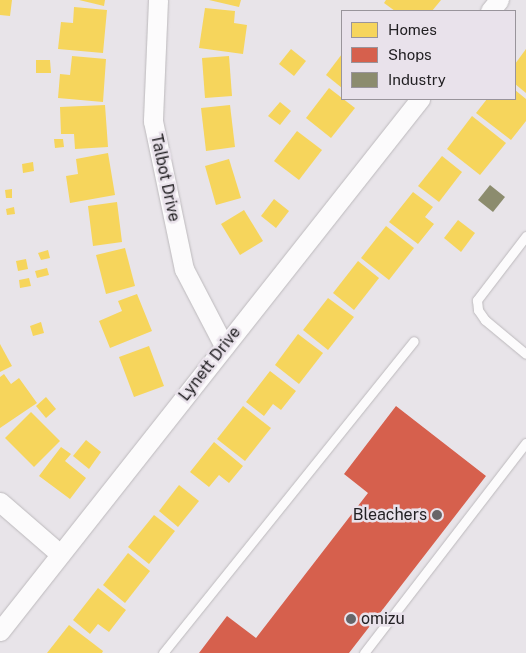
<!DOCTYPE html>
<style>
body{margin:0}
#map{position:relative;width:526px;height:653px;overflow:hidden;background:#e8e4e9;font-family:"Public Sans",sans-serif}
div>[style]{position:absolute}
.homes>*{inset:0;background:#f6d55c}
.shops>*{inset:0;background:#d6604d}
.industry>*{inset:0;background:#8c8c6e}
.roads{filter:drop-shadow(0 0 1px #bcb9bc) drop-shadow(0 0 1px #bcb9bc)}
.lane>*{height:9px;margin:-4.5px;padding:0 4.5px;transform-origin:4.5px;border-radius:4.5px;background:#fcfbfc}
.street>*{height:19px;margin:-9.5px;padding:0 9.5px;transform-origin:9.5px;border-radius:9.5px;background:#fcfbfc}
.dots>*{width:14px;height:14px;translate:-50% -50%;box-sizing:border-box;border:2px solid #e9e2eb;border-radius:50%}
span{translate:-50% -50%;white-space:nowrap;text-align:center;line-height:1.15;-webkit-text-stroke:5px #e9e2eb;paint-order:stroke}
.street-label{font-size:16px;color:#222023}
.poi-label{font-size:16px;color:#222023}
.right{translate:-100% -50%;text-align:right}
.left{translate:0 -50%;text-align:left}
.legend{position:absolute;left:341px;top:10px;width:175px;height:90px;box-sizing:border-box;background:#e9e2eb;border:1px solid #99949b;margin:0;padding:6px 9px;list-style:none;font-size:15px;color:#222023}
.legend li{display:flex;align-items:center;gap:10px;height:25px}
.legend b{width:25px;border:1px solid #99949b}
</style>
<div id="map">
<div class="homes">
<i style="clip-path:polygon(0 0,12px 0,10px 16px,0 15px)"></i>
<i style="clip-path:polygon(79px 0,105px 0,104px 6px)"></i>
<i style="clip-path:polygon(209px 0,241px 0,239px 7px)"></i>
<i style="clip-path:polygon(386px 0,441px 0,432px 11px,395px 11px,384px 3px)"></i>
<i style="clip-path:polygon(74px 7px,107px 10px,103px 53px,58px 49px,61px 22px,73px 23px)"></i>
<i style="clip-path:polygon(205px 8px,235px 11px,234px 23px,247px 25px,243px 54px,199px 48px)"></i>
<i style="clip-path:polygon(291px 49px,306px 61px,294px 76px,279px 64px)"></i>
<i style="clip-path:polygon(526px 49px,526px 93px,515px 84px,515px 64px)"></i>
<i style="clip-path:polygon(342px 54px,342px 88px,326px 75px)"></i>
<i style="clip-path:polygon(72px 56px,106px 59px,103px 102px,58px 98px,60px 74px,70px 75px)"></i>
<i style="clip-path:polygon(229px 56px,232px 96px,205px 98px,202px 58px)"></i>
<i style="clip-path:polygon(36px 60px,50px 60px,51px 73px,36px 73px)"></i>
<i style="clip-path:polygon(329px 88px,355px 108px,331px 138px,306px 118px)"></i>
<i style="clip-path:polygon(515px 90px,526px 99px,526px 121px,511px 140px,476px 113px,487px 99px,515px 99px)"></i>
<i style="clip-path:polygon(280px 102px,291px 111px,280px 125px,268px 116px)"></i>
<i style="clip-path:polygon(105px 105px,108px 147px,75px 149px,74px 134px,61px 134px,60px 107px)"></i>
<i style="clip-path:polygon(230px 105px,235px 147px,206px 151px,201px 108px)"></i>
<i style="clip-path:polygon(472px 116px,506px 143px,480px 175px,447px 149px)"></i>
<i style="clip-path:polygon(297px 131px,322px 150px,299px 180px,274px 161px)"></i>
<i style="clip-path:polygon(54px 139px,63px 139px,64px 147px,55px 148px)"></i>
<i style="clip-path:polygon(108px 153px,115px 195px,70px 203px,66px 176px,78px 174px,76px 159px)"></i>
<i style="clip-path:polygon(442px 156px,462px 172px,439px 202px,418px 186px)"></i>
<i style="clip-path:polygon(229px 159px,241px 198px,216px 205px,205px 166px)"></i>
<i style="clip-path:polygon(33px 162px,34px 171px,23px 173px,22px 164px)"></i>
<i style="clip-path:polygon(12px 189px,12px 198px,6px 198px,5px 190px)"></i>
<i style="clip-path:polygon(413px 192px,433px 207px,425px 217px,434px 224px,418px 244px,389px 222px)"></i>
<i style="clip-path:polygon(274px 199px,289px 211px,276px 228px,261px 216px)"></i>
<i style="clip-path:polygon(117px 202px,122px 242px,93px 246px,88px 206px)"></i>
<i style="clip-path:polygon(14px 207px,15px 214px,7px 215px,6px 209px)"></i>
<i style="clip-path:polygon(244px 210px,263px 241px,240px 255px,221px 224px)"></i>
<i style="clip-path:polygon(458px 220px,475px 233px,461px 252px,444px 238px)"></i>
<i style="clip-path:polygon(386px 226px,414px 248px,389px 280px,361px 258px)"></i>
<i style="clip-path:polygon(125px 248px,135px 286px,106px 294px,96px 255px)"></i>
<i style="clip-path:polygon(48px 250px,50px 258px,41px 260px,38px 253px)"></i>
<i style="clip-path:polygon(26px 259px,28px 269px,18px 271px,16px 261px)"></i>
<i style="clip-path:polygon(358px 261px,379px 278px,354px 310px,333px 293px)"></i>
<i style="clip-path:polygon(47px 268px,49px 275px,37px 278px,35px 271px)"></i>
<i style="clip-path:polygon(29px 278px,31px 286px,20px 288px,19px 280px)"></i>
<i style="clip-path:polygon(137px 294px,152px 331px,110px 348px,99px 321px,122px 311px,118px 301px)"></i>
<i style="clip-path:polygon(328px 298px,354px 317px,328px 350px,303px 330px)"></i>
<i style="clip-path:polygon(41px 322px,44px 333px,33px 336px,30px 326px)"></i>
<i style="clip-path:polygon(298px 334px,323px 353px,299px 384px,275px 365px)"></i>
<i style="clip-path:polygon(0 344px,12px 366px,0 372px)"></i>
<i style="clip-path:polygon(149px 346px,164px 386px,134px 397px,119px 357px)"></i>
<i style="clip-path:polygon(270px 371px,296px 391px,281px 410px,273px 404px,264px 416px,246px 402px)"></i>
<i style="clip-path:polygon(4px 374px,11px 384px,19px 378px,37px 403px,0 428px,0 377px)"></i>
<i style="clip-path:polygon(46px 397px,56px 409px,46px 418px,36px 406px)"></i>
<i style="clip-path:polygon(243px 406px,271px 428px,245px 461px,217px 439px)"></i>
<i style="clip-path:polygon(31px 412px,60px 441px,34px 467px,5px 438px)"></i>
<i style="clip-path:polygon(86px 440px,101px 452px,89px 469px,73px 456px)"></i>
<i style="clip-path:polygon(214px 442px,243px 466px,229px 483px,219px 475px,209px 487px,190px 472px)"></i>
<i style="clip-path:polygon(61px 447px,71px 454px,65px 461px,86px 478px,70px 499px,39px 476px)"></i>
<i style="clip-path:polygon(179px 485px,199px 501px,178px 527px,159px 511px)"></i>
<i style="clip-path:polygon(154px 515px,175px 531px,149px 564px,128px 547px)"></i>
<i style="clip-path:polygon(128px 553px,150px 571px,125px 603px,103px 585px)"></i>
<i style="clip-path:polygon(98px 588px,126px 610px,109px 632px,98px 624px,90px 634px,73px 620px)"></i>
<i style="clip-path:polygon(69px 625px,103px 651px,102px 653px,47px 653px)"></i>
</div>
<div class="shops">
<i style="clip-path:polygon(396px 406px,486px 476px,349px 653px,199px 653px,227px 616px,256px 638px,368px 493px,344px 474px)"></i>
</div>
<div class="industry">
<i style="clip-path:polygon(490px 185px,505px 197px,493px 212px,478px 200px)"></i>
</div>
<div class="roads">
<div class="lane">
<i style="left:526px;top:236px;width:81px;rotate:127.4deg"></i>
<i style="left:477px;top:300px;width:10px;rotate:84deg"></i>
<i style="left:478px;top:310px;width:12px;rotate:55deg"></i>
<i style="left:485px;top:320px;width:53px;rotate:39.7deg"></i>
<i style="left:163px;top:653px;width:400px;rotate:-51.2deg"></i>
<i style="left:364px;top:653px;width:265px;rotate:-52.4deg"></i>
</div>
<div class="street">
<i style="left:158px;top:0;width:121px;rotate:92.4deg"></i>
<i style="left:153px;top:121px;width:151px;rotate:78.2deg"></i>
<i style="left:184px;top:269px;width:87px;rotate:62.5deg"></i>
<i style="left:490px;top:11px;width:14px;rotate:-51deg"></i>
<i style="left:0;top:502px;width:79px;rotate:40.9deg"></i>
<i style="left:0;top:631px;width:678px;rotate:-51.71deg"></i>
</div>
</div>
<div class="dots">
<i style="left:437px;top:515px;background:#676568"></i>
<i style="left:351px;top:619px;background:#676568"></i>
</div>
<div class="street-label">
<span style="left:165px;top:178px;rotate:78deg">Talbot Drive</span>
<span style="left:210px;top:364px;rotate:-52deg">Lynett Drive</span>
</div>
<div class="poi-label">
<span class="right" style="left:427px;top:515px">Bleachers</span>
<span class="left" style="left:361px;top:619px">omizu</span>
</div>
<ul class="legend">
<li><b style="height:14px;background:#f6d55c"></b>Homes</li>
<li><b style="height:14px;background:#d6604d"></b>Shops</li>
<li><b style="height:14px;background:#8c8c6e"></b>Industry</li>
</ul>
</div>
